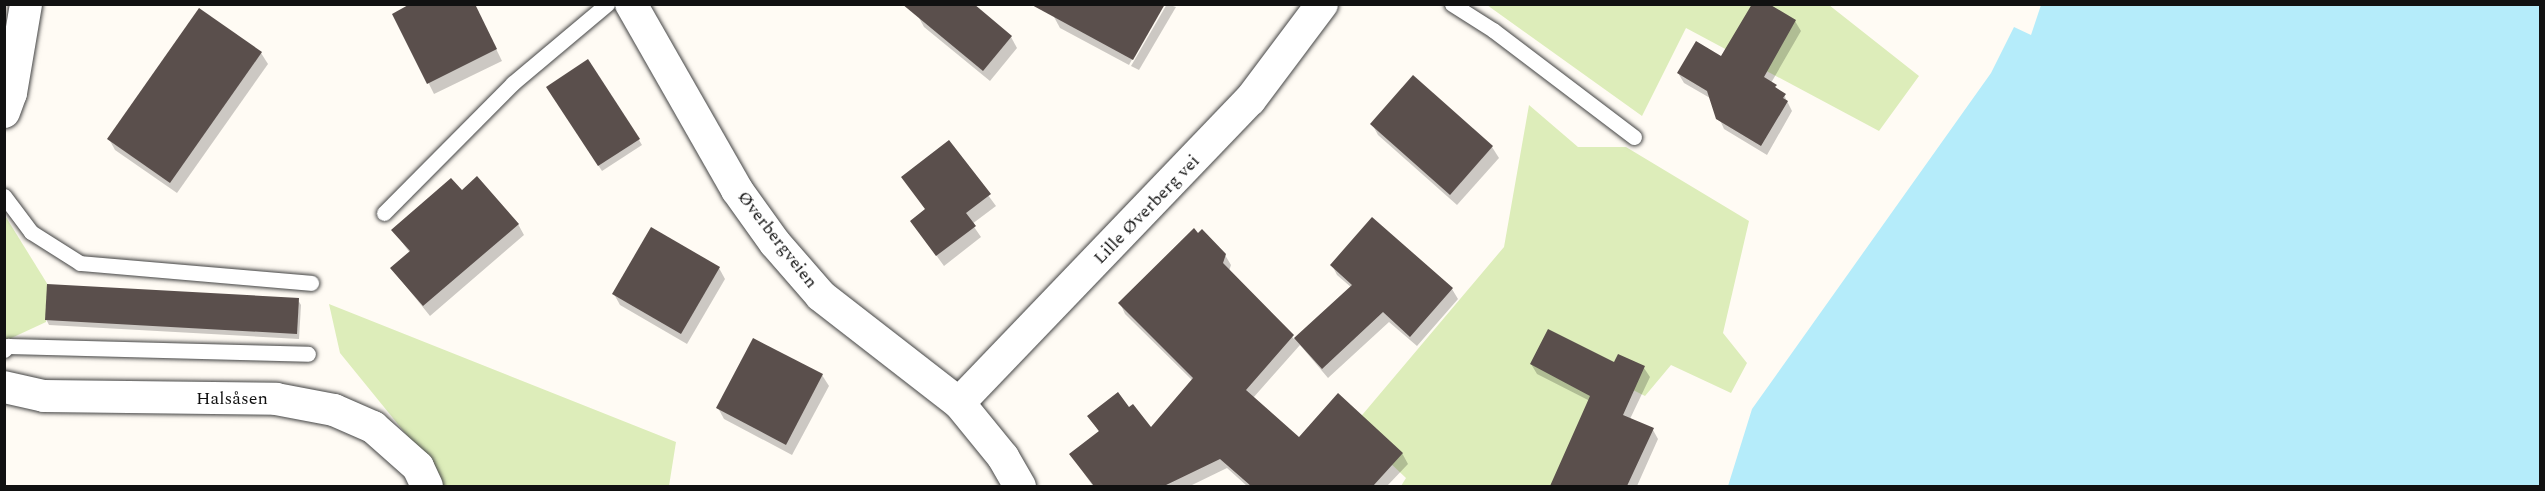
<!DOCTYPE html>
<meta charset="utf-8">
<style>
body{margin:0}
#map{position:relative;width:2545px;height:491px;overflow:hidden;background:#fffbf4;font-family:Spectral,serif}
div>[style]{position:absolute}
.green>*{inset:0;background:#ddedba}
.water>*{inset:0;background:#b5ecfa}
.shadow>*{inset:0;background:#0003}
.building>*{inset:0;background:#5a4f4c}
.roads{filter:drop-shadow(0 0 2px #444) drop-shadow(0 0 2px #444)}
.lane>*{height:15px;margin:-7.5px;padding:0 7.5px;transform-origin:7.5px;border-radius:7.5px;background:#fff}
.street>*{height:32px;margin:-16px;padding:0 16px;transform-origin:16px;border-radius:16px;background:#fff}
span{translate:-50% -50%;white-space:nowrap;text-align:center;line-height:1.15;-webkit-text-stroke:6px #fff;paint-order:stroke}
.street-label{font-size:18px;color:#111}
.frame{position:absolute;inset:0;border:6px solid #111;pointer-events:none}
</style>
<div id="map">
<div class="green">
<i style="clip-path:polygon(1487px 5px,1829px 5px,1919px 76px,1879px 131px,1686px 28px,1642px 116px)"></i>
<i style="clip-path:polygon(1529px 105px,1578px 147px,1626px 147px,1749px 221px,1723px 333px,1747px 363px,1731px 393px,1671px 365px,1645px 396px,1597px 372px,1601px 421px,1569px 486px,1401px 486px,1406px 478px,1352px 427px,1504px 247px)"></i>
<i style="clip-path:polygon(4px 214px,48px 285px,46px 322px,5px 341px)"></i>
<i style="clip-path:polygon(329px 304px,676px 442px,669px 486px,441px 486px,423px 455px,340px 353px)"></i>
</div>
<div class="water">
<i style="clip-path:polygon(2041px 5px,2540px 5px,2540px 486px,1728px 486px,1752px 409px,1991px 73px,2014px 27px,2031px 35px)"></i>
</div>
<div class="shadow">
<i style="clip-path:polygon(474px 4px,502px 61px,434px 94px,394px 14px)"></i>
<i style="clip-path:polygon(1163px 4px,1129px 65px,1060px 28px,1054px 17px)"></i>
<i style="clip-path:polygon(1167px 4px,1176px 7px,1139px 70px,1131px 66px)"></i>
<i style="clip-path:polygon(1766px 4px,1795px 21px,1801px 31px,1771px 83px,1784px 95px,1792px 111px,1767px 155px,1724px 129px,1710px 98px,1684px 83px,1678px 73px,1722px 58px)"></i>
<i style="clip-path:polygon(200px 10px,261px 53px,268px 64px,177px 193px,115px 150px,109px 139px)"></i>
<i style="clip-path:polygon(918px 16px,1011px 37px,1017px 48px,990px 81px,924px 27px)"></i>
<i style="clip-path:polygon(1413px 77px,1492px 147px,1499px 158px,1457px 205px,1378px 135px,1372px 124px)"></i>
<i style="clip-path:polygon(551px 93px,639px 140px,642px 145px,602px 171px)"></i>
<i style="clip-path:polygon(949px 142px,996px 206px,972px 224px,981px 237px,944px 266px,912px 222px,926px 210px,903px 178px)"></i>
<i style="clip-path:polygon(461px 192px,518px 224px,524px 235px,430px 316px,392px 269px,410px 253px,393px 230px)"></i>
<i style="clip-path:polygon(1372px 219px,1452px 289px,1458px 299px,1417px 346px,1389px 322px,1328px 378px,1300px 345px,1253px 398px,1299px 439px,1402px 453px,1408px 464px,1387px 486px,1247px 486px,1227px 468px,1190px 486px,1093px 486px,1071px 455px,1099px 432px,1089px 416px,1129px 409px,1151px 430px,1193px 381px,1125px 314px,1120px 303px,1225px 255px,1231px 265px,1229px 271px,1294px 339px,1352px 288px,1337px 275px,1332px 265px)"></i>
<i style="clip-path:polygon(719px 268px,725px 279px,687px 344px,620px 305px,614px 294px)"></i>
<i style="clip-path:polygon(298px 300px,301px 305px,299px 339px,49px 325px,46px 319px)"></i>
<i style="clip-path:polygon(1531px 364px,1615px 364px,1644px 368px,1650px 377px,1630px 419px,1653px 430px,1658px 439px,1637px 486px,1551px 486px,1590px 401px,1537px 374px)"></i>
<i style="clip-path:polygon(822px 375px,829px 386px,792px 455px,724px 419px,718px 408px)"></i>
</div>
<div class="building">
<i style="clip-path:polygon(410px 4px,475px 4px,497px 49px,427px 84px,392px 14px)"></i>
<i style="clip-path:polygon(902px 4px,974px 4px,1012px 36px,983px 71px)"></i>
<i style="clip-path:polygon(1030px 4px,1165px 4px,1133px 60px)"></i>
<i style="clip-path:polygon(1752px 4px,1769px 4px,1796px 20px,1764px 77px,1777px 85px,1775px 87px,1786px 94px,1783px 98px,1788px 101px,1761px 146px,1716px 119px,1707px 91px,1677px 73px,1696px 41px,1721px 56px)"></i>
<i style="clip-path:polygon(199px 8px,262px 52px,170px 183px,107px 139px)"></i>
<i style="clip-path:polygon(588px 59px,640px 139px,598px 166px,546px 87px)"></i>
<i style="clip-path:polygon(1413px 75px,1493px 146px,1450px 195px,1370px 124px)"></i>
<i style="clip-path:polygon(949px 140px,991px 194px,966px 213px,976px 226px,936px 256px,910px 221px,925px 209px,901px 177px)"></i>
<i style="clip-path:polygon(477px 176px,519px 224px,423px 306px,390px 268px,410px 251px,391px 230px,451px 178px,462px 190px)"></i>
<i style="clip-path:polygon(1372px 217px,1453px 288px,1410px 337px,1383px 312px,1322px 369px,1294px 338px,1352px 285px,1330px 265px)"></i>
<i style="clip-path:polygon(651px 227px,720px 267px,681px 334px,612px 294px)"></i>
<i style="clip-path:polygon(1194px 228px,1198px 233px,1202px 229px,1226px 254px,1223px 263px,1294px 335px,1246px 390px,1299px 437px,1338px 393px,1403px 453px,1373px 486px,1251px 486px,1220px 459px,1164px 486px,1094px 486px,1069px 454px,1099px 431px,1087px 416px,1118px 392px,1129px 407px,1133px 404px,1151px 427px,1193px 378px,1118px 303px)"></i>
<i style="clip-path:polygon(47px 284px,299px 298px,297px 334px,45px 320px)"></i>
<i style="clip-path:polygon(1548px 329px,1614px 362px,1618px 354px,1645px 366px,1623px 415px,1654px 428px,1627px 486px,1550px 486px,1590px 396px,1530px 364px)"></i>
<i style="clip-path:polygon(753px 338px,823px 374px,786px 445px,716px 408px)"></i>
</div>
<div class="roads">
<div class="lane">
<i style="left:1452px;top:4px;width:49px;rotate:32.4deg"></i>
<i style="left:1493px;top:30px;width:177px;rotate:37.2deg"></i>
<i style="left:4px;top:196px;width:45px;rotate:53.1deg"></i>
<i style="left:31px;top:232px;width:58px;rotate:32.3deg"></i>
<i style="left:80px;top:263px;width:232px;rotate:4.9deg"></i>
<i style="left:384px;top:213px;width:183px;rotate:-45.2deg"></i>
<i style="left:513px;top:83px;width:123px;rotate:-40deg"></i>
<i style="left:4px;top:350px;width:6px;rotate:-45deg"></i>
<i style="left:8px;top:346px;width:300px;rotate:1.5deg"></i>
</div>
<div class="street">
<i style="left:631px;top:4px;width:214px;rotate:60.3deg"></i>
<i style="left:737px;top:190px;width:65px;rotate:54.4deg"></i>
<i style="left:775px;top:243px;width:70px;rotate:49deg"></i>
<i style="left:821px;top:296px;width:175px;rotate:37.8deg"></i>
<i style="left:959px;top:403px;width:70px;rotate:50.8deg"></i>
<i style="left:1003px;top:457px;width:34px;rotate:60deg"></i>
<i style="left:4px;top:112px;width:20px;rotate:-70deg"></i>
<i style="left:11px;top:93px;width:90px;rotate:-80.4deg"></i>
<i style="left:4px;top:387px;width:41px;rotate:12.7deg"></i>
<i style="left:44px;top:396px;width:232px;rotate:0.7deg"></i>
<i style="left:276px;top:399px;width:59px;rotate:10.7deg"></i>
<i style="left:334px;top:410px;width:43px;rotate:23.6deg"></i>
<i style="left:373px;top:427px;width:60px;rotate:41.6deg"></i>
<i style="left:418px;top:467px;width:21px;rotate:65deg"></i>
<i style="left:959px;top:403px;width:420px;rotate:-46.2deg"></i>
<i style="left:1250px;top:100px;width:120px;rotate:-53.1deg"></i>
</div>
</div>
<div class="street-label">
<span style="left:1147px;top:210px;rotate:-46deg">Lille Øverberg vei</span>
<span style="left:777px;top:240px;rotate:52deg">Øverbergveien</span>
<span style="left:232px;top:399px">Halsåsen</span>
</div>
<div class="frame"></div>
</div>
